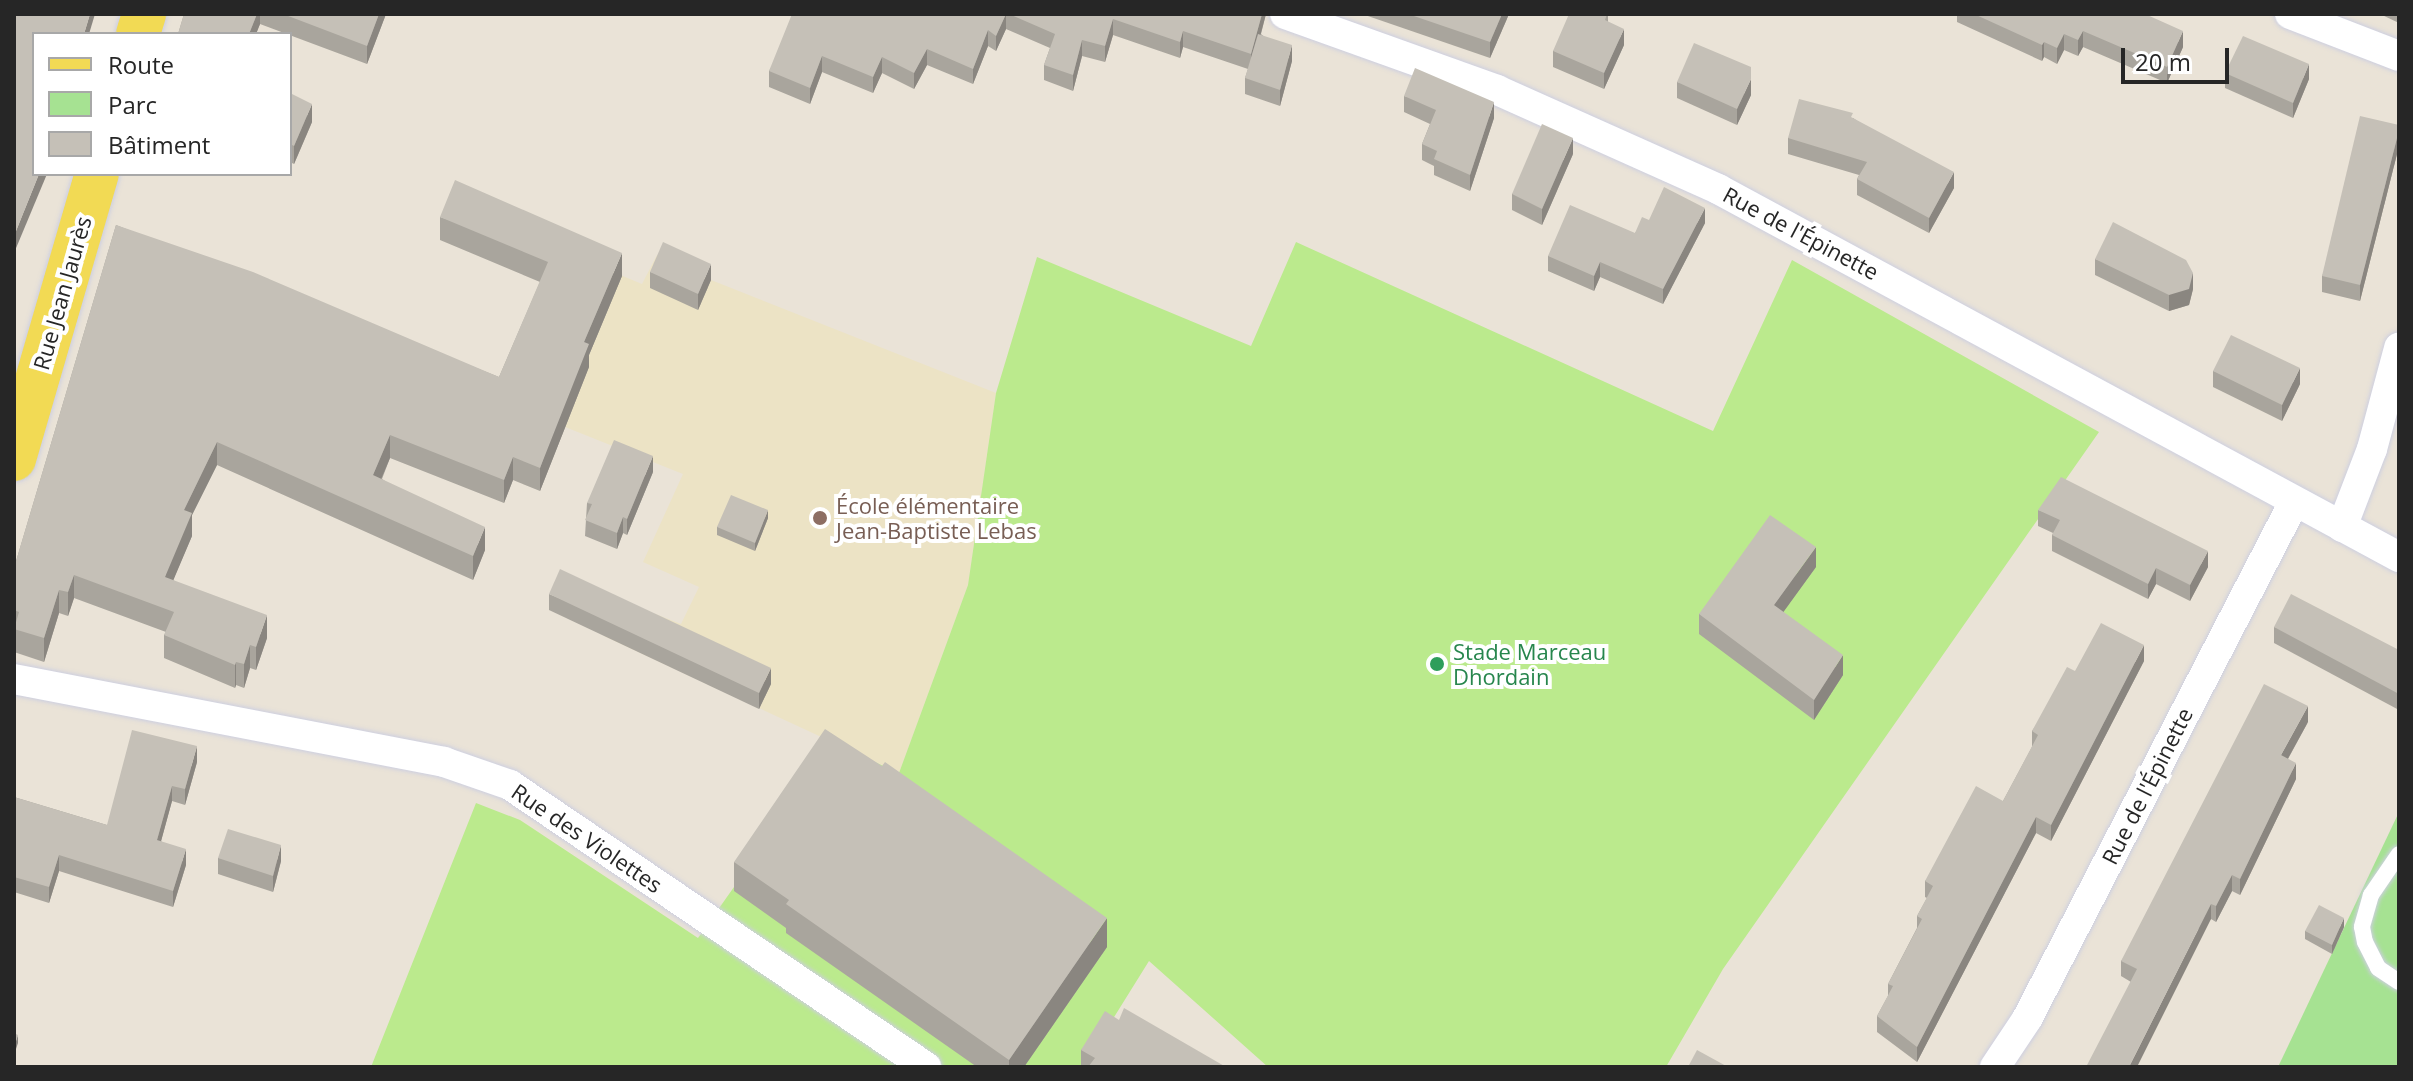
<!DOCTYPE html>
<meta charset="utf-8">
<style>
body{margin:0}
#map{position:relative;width:2413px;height:1081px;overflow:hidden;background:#eae3d7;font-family:"Open Sans",sans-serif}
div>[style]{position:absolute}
.education>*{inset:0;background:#ece3c5}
.green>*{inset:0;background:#a6e292}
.pitch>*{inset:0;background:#bbea8d}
.roads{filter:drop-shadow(0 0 2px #cdcfe0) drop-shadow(0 0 2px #cdcfe0)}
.service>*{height:16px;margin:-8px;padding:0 8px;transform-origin:8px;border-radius:8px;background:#fff}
.minor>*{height:30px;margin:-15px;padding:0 15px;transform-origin:15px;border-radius:15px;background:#fff}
.primary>*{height:44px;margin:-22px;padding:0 22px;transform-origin:22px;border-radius:22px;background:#f2da54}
.wall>*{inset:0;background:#a9a59d}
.shaded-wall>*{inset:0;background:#8a8680}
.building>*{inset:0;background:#c5c0b7}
.dots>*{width:22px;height:22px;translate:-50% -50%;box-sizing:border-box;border:4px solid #fff;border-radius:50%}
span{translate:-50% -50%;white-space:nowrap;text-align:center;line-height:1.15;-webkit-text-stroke:8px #fff;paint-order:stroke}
.street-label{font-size:22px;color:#262626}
.education-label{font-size:22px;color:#785e54}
.left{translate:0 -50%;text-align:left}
.leisure-label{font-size:22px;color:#27864d}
.frame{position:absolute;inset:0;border:16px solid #262626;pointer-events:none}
.legend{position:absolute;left:32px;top:32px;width:260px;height:144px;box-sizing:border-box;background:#fff;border:2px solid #a8a8a8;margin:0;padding:10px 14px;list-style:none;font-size:24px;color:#262626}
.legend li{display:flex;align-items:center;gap:16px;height:40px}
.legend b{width:40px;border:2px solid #a8a8a8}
.scale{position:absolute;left:2121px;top:48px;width:108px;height:36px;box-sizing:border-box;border:4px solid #262626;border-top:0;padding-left:10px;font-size:24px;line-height:28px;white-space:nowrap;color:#262626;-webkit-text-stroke:6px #fff;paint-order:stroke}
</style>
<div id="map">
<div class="education">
<i style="clip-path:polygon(562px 251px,642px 284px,657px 255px,711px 280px,996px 393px,968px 585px,899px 773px,604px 636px,622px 601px,681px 624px,699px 587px,643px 562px,683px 474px,500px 401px)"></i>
</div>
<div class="green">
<i style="clip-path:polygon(2399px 812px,2399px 1067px,2278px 1067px)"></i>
</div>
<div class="pitch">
<i style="clip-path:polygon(1296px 242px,1713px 431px,1792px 260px,2099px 432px,1723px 969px,1666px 1067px,1268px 1067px,1149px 961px,1083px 1067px,371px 1067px,476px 803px,520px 820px,698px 938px,835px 744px,899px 773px,968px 585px,996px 393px,1037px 257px,1251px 346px)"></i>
</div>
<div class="roads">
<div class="service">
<i style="left:2399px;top:854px;width:50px;rotate:124.3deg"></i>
<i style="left:2371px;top:895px;width:33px;rotate:106deg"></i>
<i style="left:2362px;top:927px;width:15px;rotate:79deg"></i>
<i style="left:2365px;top:942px;width:29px;rotate:63deg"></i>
<i style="left:2378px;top:968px;width:25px;rotate:34deg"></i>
</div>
<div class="minor">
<i style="left:1285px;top:14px;width:225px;rotate:19.7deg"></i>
<i style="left:1497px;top:90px;width:242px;rotate:24.1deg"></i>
<i style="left:1718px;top:189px;width:774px;rotate:28.39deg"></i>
<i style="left:2290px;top:14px;width:117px;rotate:21.1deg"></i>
<i style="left:2342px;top:527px;width:84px;rotate:-69deg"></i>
<i style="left:2372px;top:449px;width:105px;rotate:-75deg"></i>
<i style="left:14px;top:679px;width:438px;rotate:10.9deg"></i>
<i style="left:444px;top:762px;width:70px;rotate:19.2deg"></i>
<i style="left:510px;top:785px;width:503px;rotate:34.13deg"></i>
<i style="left:1995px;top:1067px;width:58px;rotate:-56.3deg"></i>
<i style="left:2027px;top:1019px;width:582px;rotate:-62.69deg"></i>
</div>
<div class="primary">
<i style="left:138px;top:34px;width:21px;rotate:-73deg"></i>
<i style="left:14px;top:459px;width:297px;rotate:-73.8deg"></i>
</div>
</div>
<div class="wall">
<i style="clip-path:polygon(184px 14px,386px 14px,367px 64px,260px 24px,256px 34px,178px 34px)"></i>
<i style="clip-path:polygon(804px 14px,1266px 14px,1261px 34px,1292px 61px,1280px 106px,1245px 94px,1245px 78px,1248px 69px,1183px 47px,1180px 58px,1113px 35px,1105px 62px,1082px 56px,1073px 91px,1044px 80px,1044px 65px,1050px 48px,1006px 29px,996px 51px,988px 46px,973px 84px,927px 65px,914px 89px,882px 73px,873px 93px,822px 72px,810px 104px,769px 87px,769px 71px)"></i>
<i style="clip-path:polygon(1362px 14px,1509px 14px,1490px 58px)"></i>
<i style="clip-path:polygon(1608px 14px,1608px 22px,1624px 45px,1604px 89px,1553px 67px,1553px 51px)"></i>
<i style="clip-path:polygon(1957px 14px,2145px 14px,2183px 47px,2167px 83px,2083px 47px,2078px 56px,2064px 50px,2057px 64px,2044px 57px,2042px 61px,1957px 22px)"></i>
<i style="clip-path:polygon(2380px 14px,2399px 14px,2399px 23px)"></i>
<i style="clip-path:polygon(2225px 73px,2309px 79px,2293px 118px,2225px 88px)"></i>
<i style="clip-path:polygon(1677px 82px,1751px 95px,1737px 125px,1677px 98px)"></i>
<i style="clip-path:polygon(290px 93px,312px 122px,294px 164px,290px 162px)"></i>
<i style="clip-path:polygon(1404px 96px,1494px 118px,1470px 191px,1434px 175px,1434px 166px,1422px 160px,1422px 144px,1430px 124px,1404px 112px)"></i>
<i style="clip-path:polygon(1853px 118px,1954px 188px,1929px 233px,1857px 195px,1857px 179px,1859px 175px,1788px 154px,1788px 138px)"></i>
<i style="clip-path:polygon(2399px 125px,2399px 146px,2360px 301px,2322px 292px,2322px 276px)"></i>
<i style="clip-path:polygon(1573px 154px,1542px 225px,1512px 210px,1512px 194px)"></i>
<i style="clip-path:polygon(440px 217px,622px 276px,589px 355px,589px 367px,540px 491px,513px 480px,504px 503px,390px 458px,382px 479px,485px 550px,473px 580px,217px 465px,192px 515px,192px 536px,173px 580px,267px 638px,256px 670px,250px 668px,244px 688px,236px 685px,235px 688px,164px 658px,164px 635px,166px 632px,74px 598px,68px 616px,59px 613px,44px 662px,14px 652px,14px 568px,116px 225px,499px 377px,540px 282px,440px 240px)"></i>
<i style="clip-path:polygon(1649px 220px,1705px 223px,1663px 304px,1600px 277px,1594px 291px,1548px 271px,1548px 256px,1635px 233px)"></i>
<i style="clip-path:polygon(2095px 259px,2193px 289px,2189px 305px,2169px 311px,2095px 275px)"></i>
<i style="clip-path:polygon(650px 272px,711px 280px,698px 310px,650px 288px)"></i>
<i style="clip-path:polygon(2213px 371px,2300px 384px,2282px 421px,2213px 387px)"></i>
<i style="clip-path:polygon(653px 472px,627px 535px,623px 533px,617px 549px,585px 536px,587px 503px)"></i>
<i style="clip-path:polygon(2038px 510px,2208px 567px,2190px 601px,2156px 584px,2148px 599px,2052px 551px,2052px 535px,2053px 533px,2038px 526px)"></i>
<i style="clip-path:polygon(768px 518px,755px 551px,717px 535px,717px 527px)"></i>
<i style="clip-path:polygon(1816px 567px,1783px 612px,1843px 675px,1814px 720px,1699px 634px,1699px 614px)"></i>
<i style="clip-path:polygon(549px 594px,771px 684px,759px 709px,549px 610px)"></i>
<i style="clip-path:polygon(2274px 627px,2399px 650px,2399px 710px,2274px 643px)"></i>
<i style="clip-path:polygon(2144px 661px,2051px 841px,2036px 833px,1917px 1062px,1877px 1032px,1877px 1016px,1888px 996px,1888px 984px,1917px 928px,1917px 916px,1927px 898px,1925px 897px,1925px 881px,2003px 801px,2032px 747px,2032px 731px,2075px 671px)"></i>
<i style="clip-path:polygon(2308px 722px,2288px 759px,2296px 779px,2240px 895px,2232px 891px,2216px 922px,2211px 919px,2131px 982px,2121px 976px,2121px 961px)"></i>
<i style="clip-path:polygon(197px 762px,185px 805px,172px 801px,161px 841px,186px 865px,173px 907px,59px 871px,49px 903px,14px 892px,14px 797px,107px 825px)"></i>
<i style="clip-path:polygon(218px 858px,281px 861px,273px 892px,218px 874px)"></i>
<i style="clip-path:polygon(734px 862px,1107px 947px,1024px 1067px,977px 1067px,786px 933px,786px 928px,734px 891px)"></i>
<i style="clip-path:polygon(2344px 927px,2332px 954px,2305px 939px,2305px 931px)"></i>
<i style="clip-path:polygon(1119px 1020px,1226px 1067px,1081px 1067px,1081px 1050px)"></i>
</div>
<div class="shaded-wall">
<i style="clip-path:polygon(90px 14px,95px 14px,89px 34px,84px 34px)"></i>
<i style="clip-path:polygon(257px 14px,260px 14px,260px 24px,256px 34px,249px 34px)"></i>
<i style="clip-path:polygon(379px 14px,386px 14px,367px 64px,367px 46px)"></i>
<i style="clip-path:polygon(1006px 14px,1006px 29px,996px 51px,996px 36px)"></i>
<i style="clip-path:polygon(1262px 14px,1266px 14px,1251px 70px,1251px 54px)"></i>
<i style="clip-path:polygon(1502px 14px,1509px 14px,1490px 58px,1490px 42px)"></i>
<i style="clip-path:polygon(1113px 19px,1113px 35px,1105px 62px,1105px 46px)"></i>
<i style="clip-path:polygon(1624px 29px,1624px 45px,1604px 89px,1604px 73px)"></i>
<i style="clip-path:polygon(988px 30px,988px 46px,973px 84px,973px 69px)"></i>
<i style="clip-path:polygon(1183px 31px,1183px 47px,1180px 58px,1180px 42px)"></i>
<i style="clip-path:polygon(2083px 31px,2083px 47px,2078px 56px,2078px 40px)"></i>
<i style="clip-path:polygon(2183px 31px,2183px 47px,2167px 83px,2167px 67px)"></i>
<i style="clip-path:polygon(2064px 34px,2064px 50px,2057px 64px,2057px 48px)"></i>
<i style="clip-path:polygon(1082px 40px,1082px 56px,1073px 91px,1073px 75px)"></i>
<i style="clip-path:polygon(2044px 42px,2044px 57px,2042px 61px,2042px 45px)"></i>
<i style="clip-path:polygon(1292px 45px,1292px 61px,1280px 106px,1280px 90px)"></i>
<i style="clip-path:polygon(927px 49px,927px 65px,914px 89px,914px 73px)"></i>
<i style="clip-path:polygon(822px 56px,822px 72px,810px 104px,810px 88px)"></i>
<i style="clip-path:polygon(882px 57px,882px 73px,873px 93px,873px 77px)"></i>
<i style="clip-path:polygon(2309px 64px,2309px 79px,2293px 118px,2293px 103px)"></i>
<i style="clip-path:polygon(1751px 79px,1751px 95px,1737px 125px,1737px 109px)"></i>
<i style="clip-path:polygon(1494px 102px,1494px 118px,1470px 191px,1470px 175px)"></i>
<i style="clip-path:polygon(312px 104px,312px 122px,294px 164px,294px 146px)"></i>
<i style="clip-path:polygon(2399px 130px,2399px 146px,2360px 301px,2360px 285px)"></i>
<i style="clip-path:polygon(1573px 138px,1573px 154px,1542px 225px,1542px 209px)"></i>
<i style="clip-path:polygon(1954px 172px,1954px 188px,1929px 233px,1929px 218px)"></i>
<i style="clip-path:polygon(39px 174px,47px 174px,14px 253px,14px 236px)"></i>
<i style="clip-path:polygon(1705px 208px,1705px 223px,1663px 304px,1663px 289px)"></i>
<i style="clip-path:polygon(622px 253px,622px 276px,589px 355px,589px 367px,540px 491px,540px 468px,584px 342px)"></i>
<i style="clip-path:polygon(1600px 262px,1600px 277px,1594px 291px,1594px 276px)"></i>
<i style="clip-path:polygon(711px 264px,711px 280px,698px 310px,698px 294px)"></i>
<i style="clip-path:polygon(2193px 273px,2193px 289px,2189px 305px,2169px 311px,2169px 295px)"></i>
<i style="clip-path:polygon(2300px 368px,2300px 384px,2282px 421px,2282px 405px)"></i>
<i style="clip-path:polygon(390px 435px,390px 458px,373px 498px,373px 475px)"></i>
<i style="clip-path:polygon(217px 442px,217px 465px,192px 515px,192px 536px,165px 600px,165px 577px,184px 510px)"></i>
<i style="clip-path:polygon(653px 456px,653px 472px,627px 535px,627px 519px)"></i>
<i style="clip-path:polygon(513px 457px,513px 480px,504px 503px,504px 480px)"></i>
<i style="clip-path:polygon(768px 510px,768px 518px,755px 551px,755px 543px)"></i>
<i style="clip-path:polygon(623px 517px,623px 533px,617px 549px,617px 533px)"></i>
<i style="clip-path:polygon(485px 527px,485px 550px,473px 580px,473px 556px)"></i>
<i style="clip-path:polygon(1816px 547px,1816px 567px,1774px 625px,1774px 605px)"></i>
<i style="clip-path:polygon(2208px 551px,2208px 567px,2190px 601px,2190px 585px)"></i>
<i style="clip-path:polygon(2156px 568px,2156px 584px,2148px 599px,2148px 584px)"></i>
<i style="clip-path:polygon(74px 575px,74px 598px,68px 616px,68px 592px)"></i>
<i style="clip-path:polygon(59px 590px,59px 613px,44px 662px,44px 638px)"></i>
<i style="clip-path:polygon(267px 615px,267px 638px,256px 670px,256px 647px)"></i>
<i style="clip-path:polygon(250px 645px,250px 668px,244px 688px,244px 664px)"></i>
<i style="clip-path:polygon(2144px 645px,2144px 661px,2051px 841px,2051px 825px)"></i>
<i style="clip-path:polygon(1843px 655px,1843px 675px,1814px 720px,1814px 700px)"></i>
<i style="clip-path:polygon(236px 662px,236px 685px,235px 688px,235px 665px)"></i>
<i style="clip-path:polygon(771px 668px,771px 684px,759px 709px,759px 693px)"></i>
<i style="clip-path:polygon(2308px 706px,2308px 722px,2281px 771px,2281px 755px)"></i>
<i style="clip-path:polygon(197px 746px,197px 762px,185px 805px,185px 789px)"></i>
<i style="clip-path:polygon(2296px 763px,2296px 779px,2240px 895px,2240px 879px)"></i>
<i style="clip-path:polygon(172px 786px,172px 801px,157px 856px,157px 840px)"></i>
<i style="clip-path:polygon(2036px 817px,2036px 833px,1917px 1062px,1917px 1047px)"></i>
<i style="clip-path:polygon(281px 845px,281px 861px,273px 892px,273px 876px)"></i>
<i style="clip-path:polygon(186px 849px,186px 865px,173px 907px,173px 891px)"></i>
<i style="clip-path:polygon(59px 855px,59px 871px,49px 903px,49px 887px)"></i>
<i style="clip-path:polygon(2232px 875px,2232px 891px,2216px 922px,2216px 906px)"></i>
<i style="clip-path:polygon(2211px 904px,2211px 919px,2137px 1067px,2129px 1067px)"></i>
<i style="clip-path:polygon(1107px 918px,1107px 947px,1024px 1067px,1009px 1067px,1009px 1060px)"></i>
<i style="clip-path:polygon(2344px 918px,2344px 927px,2332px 954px,2332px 945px)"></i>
<i style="clip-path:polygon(18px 1035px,18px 1043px,14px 1055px,14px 1047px)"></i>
</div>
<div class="building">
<i style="clip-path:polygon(14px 14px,90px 14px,84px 34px,34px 34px,34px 174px,39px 174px,14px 236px)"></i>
<i style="clip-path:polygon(184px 14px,257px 14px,249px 34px,178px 34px)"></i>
<i style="clip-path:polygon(283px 14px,379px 14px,367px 46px)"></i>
<i style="clip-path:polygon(792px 14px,802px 16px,804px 14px,1006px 14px,996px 36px,988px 30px,973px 69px,927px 49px,914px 73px,882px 57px,873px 77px,822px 56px,810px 88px,769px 71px)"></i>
<i style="clip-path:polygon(1009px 14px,1262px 14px,1251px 54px,1183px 31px,1180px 42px,1113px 19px,1105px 46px,1082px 40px,1073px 75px,1044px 65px,1055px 34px)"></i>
<i style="clip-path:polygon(1408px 14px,1502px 14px,1490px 42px)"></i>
<i style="clip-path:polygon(1569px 14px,1607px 14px,1605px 20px,1624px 29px,1604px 73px,1553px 51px)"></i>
<i style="clip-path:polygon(1974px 14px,2145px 14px,2183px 31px,2167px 67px,2083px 31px,2078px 40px,2064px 34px,2057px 48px,2044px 42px,2042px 45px)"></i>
<i style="clip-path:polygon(1258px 34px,1292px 45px,1280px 90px,1245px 78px)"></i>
<i style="clip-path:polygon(2243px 36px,2309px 64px,2293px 103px,2225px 73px)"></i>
<i style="clip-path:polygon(1694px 43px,1751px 67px,1751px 79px,1737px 109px,1677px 82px)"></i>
<i style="clip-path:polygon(1415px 68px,1494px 102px,1470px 175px,1434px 159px,1437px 151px,1422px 144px,1436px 110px,1404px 96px)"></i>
<i style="clip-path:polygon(290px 93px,312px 104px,294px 146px,290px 144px)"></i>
<i style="clip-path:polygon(1799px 99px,1853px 113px,1851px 117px,1954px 172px,1929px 218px,1857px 179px,1867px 162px,1788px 138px)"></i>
<i style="clip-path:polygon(2360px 116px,2399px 125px,2399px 130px,2360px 285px,2322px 276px)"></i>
<i style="clip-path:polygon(1542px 124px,1573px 138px,1542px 209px,1512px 194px)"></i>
<i style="clip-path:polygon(455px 180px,622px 253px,584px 342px,589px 344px,540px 468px,513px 457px,504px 480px,390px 435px,373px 475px,485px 527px,473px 556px,217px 442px,184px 510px,192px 513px,165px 577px,267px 615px,256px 647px,250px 645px,244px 664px,236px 662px,235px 665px,164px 635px,174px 612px,74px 575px,68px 592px,59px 590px,44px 638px,14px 629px,19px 612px,14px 610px,14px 568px,116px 225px,253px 272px,499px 377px,548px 262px,440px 217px)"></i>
<i style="clip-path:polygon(1664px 187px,1705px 208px,1663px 289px,1600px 262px,1594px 276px,1548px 256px,1570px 205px,1635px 233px,1642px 217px,1649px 220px)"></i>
<i style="clip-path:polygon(2113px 222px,2186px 260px,2193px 273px,2189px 289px,2169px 295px,2095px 259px)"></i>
<i style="clip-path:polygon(663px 242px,711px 264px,698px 294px,650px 272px)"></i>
<i style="clip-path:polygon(2231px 335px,2300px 368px,2282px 405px,2213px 371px)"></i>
<i style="clip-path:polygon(614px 440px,653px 456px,627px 519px,623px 517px,617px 533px,585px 520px,592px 504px,587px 503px)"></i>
<i style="clip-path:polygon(2061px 477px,2208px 551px,2190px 585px,2156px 568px,2148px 584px,2052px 535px,2060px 520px,2038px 510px)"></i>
<i style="clip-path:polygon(731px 495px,768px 510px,755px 543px,717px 527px)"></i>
<i style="clip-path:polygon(1770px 515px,1816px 547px,1774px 605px,1843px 655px,1814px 700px,1699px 614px)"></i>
<i style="clip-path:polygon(560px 569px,771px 668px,759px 693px,549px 594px)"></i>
<i style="clip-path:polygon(2291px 594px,2399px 650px,2399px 694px,2274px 627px)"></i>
<i style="clip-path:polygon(2101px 623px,2144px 645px,2051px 825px,2036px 817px,1917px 1047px,1877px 1016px,1893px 986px,1888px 984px,1922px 919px,1917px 916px,1933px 886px,1925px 881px,1976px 786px,2003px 801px,2038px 735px,2032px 731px,2067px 667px,2075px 671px)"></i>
<i style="clip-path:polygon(2264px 684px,2308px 706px,2281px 755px,2296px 763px,2240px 879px,2232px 875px,2216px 906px,2211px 904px,2129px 1067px,2086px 1067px,2137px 969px,2121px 961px)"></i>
<i style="clip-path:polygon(825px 729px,882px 766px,885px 762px,1107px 918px,1009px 1060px,786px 904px,789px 900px,734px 862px)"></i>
<i style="clip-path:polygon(132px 730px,197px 746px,185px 789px,172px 786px,157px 840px,186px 849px,173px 891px,59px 855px,49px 887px,14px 877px,14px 797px,107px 825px)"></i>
<i style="clip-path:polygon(228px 829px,281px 845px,273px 876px,218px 858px)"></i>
<i style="clip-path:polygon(2319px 905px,2344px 918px,2332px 945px,2305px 931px)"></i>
<i style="clip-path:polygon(1124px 1008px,1226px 1067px,1088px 1067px,1095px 1058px,1081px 1050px,1105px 1011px,1119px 1020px)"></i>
<i style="clip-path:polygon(14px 1033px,18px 1035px,14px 1047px)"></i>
<i style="clip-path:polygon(1697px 1050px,1728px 1067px,1688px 1067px)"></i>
</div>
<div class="dots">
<i style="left:820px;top:518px;background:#8d6e63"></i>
<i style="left:1437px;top:664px;background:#2e9e5b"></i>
</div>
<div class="street-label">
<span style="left:1801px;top:233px;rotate:28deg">Rue de l'Épinette</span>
<span style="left:62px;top:293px;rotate:-74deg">Rue Jean Jaurès</span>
<span style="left:2147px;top:786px;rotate:-63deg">Rue de l'Épinette</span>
<span style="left:587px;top:838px;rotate:34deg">Rue des Violettes</span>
</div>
<div class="education-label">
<span class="left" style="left:836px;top:518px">École élémentaire<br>Jean-Baptiste Lebas</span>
</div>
<div class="leisure-label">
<span class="left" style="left:1453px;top:664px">Stade Marceau<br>Dhordain</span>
</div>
<div class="frame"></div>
<ul class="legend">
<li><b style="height:10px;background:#f2da54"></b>Route</li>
<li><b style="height:22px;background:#a6e292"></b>Parc</li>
<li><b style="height:22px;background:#c5c0b7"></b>Bâtiment</li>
</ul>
<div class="scale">20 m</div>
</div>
